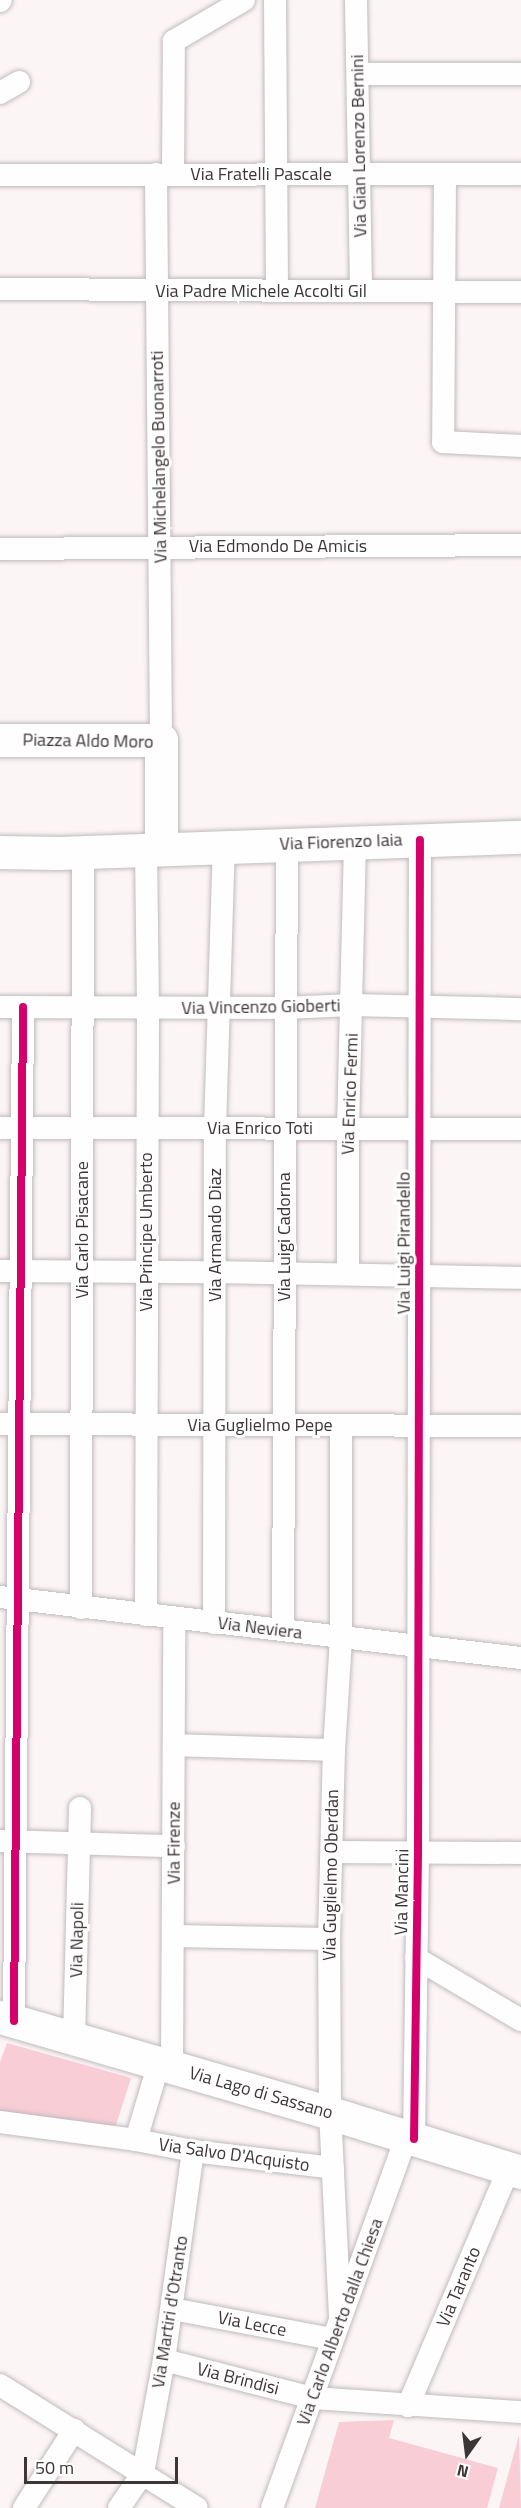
<!DOCTYPE html>
<style>
body{margin:0}
#map{position:relative;width:521px;height:2508px;overflow:hidden;background:#fcf5f6;font-family:"Titillium Web",sans-serif}
div>[style]{position:absolute}
.green>*{inset:0;background:#f8cdd6}
.roads{filter:drop-shadow(0 0 2px #c1bbbc) drop-shadow(0 0 2px #c1bbbc)}
.street>*{height:22px;margin:-11px;padding:0 11px;transform-origin:11px;border-radius:11px;background:#fffefe}
.secondary>*{height:33px;margin:-16.5px;padding:0 16.5px;transform-origin:16.5px;border-radius:16.5px;background:#fffefe}
.cycleway>*{height:8px;margin:-4px;padding:0 4px;transform-origin:4px;border-radius:4px;background:#d6006c}
span{translate:-50% -50%;white-space:nowrap;text-align:center;line-height:1.15;-webkit-text-stroke:6px #fff;paint-order:stroke}
.street-label{font-size:18px;color:#3d3536}
.north{position:absolute;left:437px;top:2424px;width:60px;height:60px;-webkit-text-stroke:4px #fff;paint-order:stroke;rotate:194deg;font-size:16px;font-weight:700;line-height:24px;text-align:center;color:#3d3536}
.north::after{content:'';display:block;margin:auto;width:21px;height:27px;background:#3d3536;clip-path:polygon(50% 0,100% 100%,50% 72%,0 100%)}
.scale{position:absolute;left:24px;top:2457px;width:154px;height:27px;box-sizing:border-box;border:3px solid #3d3536;border-top:0;padding-left:8px;font-size:18px;line-height:21px;white-space:nowrap;color:#3d3536;-webkit-text-stroke:4px #fff;paint-order:stroke}
</style>
<div id="map">
<div class="green">
<i style="clip-path:polygon(7px 2043px,131px 2078px,115px 2128px,0 2111px,0 2062px)"></i>
<i style="clip-path:polygon(394px 2420px,389px 2438px,498px 2468px,487px 2508px,315px 2508px,339px 2422px)"></i>
<i style="clip-path:polygon(519px 2435px,521px 2508px,499px 2508px)"></i>
</div>
<div class="roads">
<div class="street">
<i style="left:275px;top:0;width:291px;rotate:89.6deg"></i>
<i style="left:356px;top:0;width:291px;rotate:89deg"></i>
<i style="left:0;top:1px;width:1px;rotate:-45deg"></i>
<i style="left:358px;top:74px;width:163px"></i>
<i style="left:0;top:93px;width:22px;rotate:-30deg"></i>
<i style="left:156px;top:174px;width:566px;rotate:89.49deg"></i>
<i style="left:173px;top:174px;width:133px;rotate:-89.6deg"></i>
<i style="left:174px;top:41px;width:81px;rotate:-30.4deg"></i>
<i style="left:0;top:175px;width:521px;rotate:-0.11deg"></i>
<i style="left:445px;top:175px;width:267px;rotate:90.4deg"></i>
<i style="left:443px;top:442px;width:78px;rotate:2.9deg"></i>
<i style="left:0;top:289px;width:521px;rotate:0.33deg"></i>
<i style="left:0;top:549px;width:521px;rotate:-0.44deg"></i>
<i style="left:0;top:1007px;width:285px;rotate:0.2deg"></i>
<i style="left:285px;top:1008px;width:67px;rotate:-2.6deg"></i>
<i style="left:352px;top:1005px;width:169px;rotate:1.4deg"></i>
<i style="left:0;top:1128px;width:521px;rotate:0.11deg"></i>
<i style="left:0;top:1271px;width:215px;rotate:0.3deg"></i>
<i style="left:215px;top:1272px;width:306px;rotate:1.1deg"></i>
<i style="left:348px;top:1274px;width:145px;rotate:-90deg"></i>
<i style="left:348px;top:1129px;width:287px;rotate:-88.6deg"></i>
<i style="left:0;top:1424px;width:521px;rotate:0.22deg"></i>
<i style="left:0;top:1597px;width:525px;rotate:6.68deg"></i>
<i style="left:81px;top:1608px;width:756px;rotate:-89.85deg"></i>
<i style="left:146px;top:1615px;width:606px;rotate:-89.81deg"></i>
<i style="left:148px;top:1009px;width:160px;rotate:-90.7deg"></i>
<i style="left:214px;top:1623px;width:495px;rotate:-89.9deg"></i>
<i style="left:215px;top:1128px;width:282px;rotate:-88.2deg"></i>
<i style="left:283px;top:1630px;width:787px;rotate:-89.71deg"></i>
<i style="left:174px;top:1745px;width:160px;rotate:1.8deg"></i>
<i style="left:1px;top:1841px;width:173px;rotate:1.7deg"></i>
<i style="left:332px;top:1852px;width:189px;rotate:0.3deg"></i>
<i style="left:173px;top:1936px;width:156px;rotate:1.1deg"></i>
<i style="left:416px;top:1958px;width:122px;rotate:30.6deg"></i>
<i style="left:14px;top:2021px;width:1014px;rotate:-89.49deg"></i>
<i style="left:74px;top:2039px;width:231px;rotate:-88.5deg"></i>
<i style="left:172px;top:2067px;width:449px;rotate:-89.7deg"></i>
<i style="left:0;top:2122px;width:137px;rotate:7.5deg"></i>
<i style="left:136px;top:2140px;width:58px;rotate:10.9deg"></i>
<i style="left:193px;top:2151px;width:141px;rotate:6.9deg"></i>
<i style="left:414px;top:2139px;width:287px;rotate:-89.2deg"></i>
<i style="left:418px;top:1852px;width:1012px;rotate:-89.89deg"></i>
<i style="left:136px;top:2140px;width:80px;rotate:-73.4deg"></i>
<i style="left:172px;top:2309px;width:163px;rotate:10.6deg"></i>
<i style="left:340px;top:2316px;width:203px;rotate:-92.8deg"></i>
<i style="left:330px;top:2113px;width:174px;rotate:-90.3deg"></i>
<i style="left:329px;top:1939px;width:189px;rotate:-88.5deg"></i>
<i style="left:334px;top:1750px;width:112px;rotate:-86.4deg"></i>
<i style="left:341px;top:1638px;width:213px;rotate:-90deg"></i>
<i style="left:164px;top:2360px;width:154px;rotate:14.3deg"></i>
<i style="left:313px;top:2398px;width:208px;rotate:3.9deg"></i>
<i style="left:0;top:2385px;width:232px;rotate:32deg"></i>
<i style="left:408px;top:2406px;width:259px;rotate:-67deg"></i>
<i style="left:24px;top:2508px;width:93px;rotate:-57.3deg"></i>
<i style="left:119px;top:2508px;width:42px;rotate:-55.6deg"></i>
<i style="left:143px;top:2473px;width:115px;rotate:-79.5deg"></i>
<i style="left:164px;top:2360px;width:211px;rotate:-82.1deg"></i>
<i style="left:272px;top:2508px;width:396px;rotate:-70.1deg"></i>
</div>
<div class="secondary">
<i style="left:0;top:740px;width:161px"></i>
<i style="left:161px;top:740px;width:108px;rotate:90deg"></i>
<i style="left:0;top:852px;width:58px;rotate:1deg"></i>
<i style="left:58px;top:853px;width:463px;rotate:-2deg"></i>
<i style="left:0;top:2017px;width:344px;rotate:16.2deg"></i>
<i style="left:330px;top:2113px;width:200px;rotate:17.2deg"></i>
</div>
</div>
<div class="cycleway">
<i style="left:14px;top:2021px;width:1014px;rotate:-89.49deg"></i>
<i style="left:414px;top:2139px;width:287px;rotate:-89.2deg"></i>
<i style="left:418px;top:1852px;width:1012px;rotate:-89.89deg"></i>
</div>
<div class="street-label">
<span style="left:359px;top:146px;rotate:-91deg">Via Gian Lorenzo Bernini</span>
<span style="left:261px;top:174px">Via Fratelli Pascale</span>
<span style="left:261px;top:291px">Via Padre Michele Accolti Gil</span>
<span style="left:159px;top:457px;rotate:-91deg">Via Michelangelo Buonarroti</span>
<span style="left:278px;top:546px">Via Edmondo De Amicis</span>
<span style="left:88px;top:741px;rotate:1deg">Piazza Aldo Moro</span>
<span style="left:341px;top:842px;rotate:-2deg">Via Fiorenzo Iaia</span>
<span style="left:261px;top:1007px;rotate:-1deg">Via Vincenzo Gioberti</span>
<span style="left:350px;top:1094px;rotate:-88deg">Via Enrico Fermi</span>
<span style="left:260px;top:1128px">Via Enrico Toti</span>
<span style="left:82px;top:1230px;rotate:-90deg">Via Carlo Pisacane</span>
<span style="left:146px;top:1232px;rotate:-90deg">Via Principe Umberto</span>
<span style="left:215px;top:1235px;rotate:-90deg">Via Armando Diaz</span>
<span style="left:284px;top:1237px;rotate:-90deg">Via Luigi Cadorna</span>
<span style="left:404px;top:1243px;rotate:-90deg">Via Luigi Pirandello</span>
<span style="left:260px;top:1425px">Via Guglielmo Pepe</span>
<span style="left:260px;top:1628px;rotate:7deg">Via Neviera</span>
<span style="left:174px;top:1843px;rotate:-90deg">Via Firenze</span>
<span style="left:331px;top:1875px;rotate:-89deg">Via Guglielmo Oberdan</span>
<span style="left:402px;top:1892px;rotate:-89deg">Via Mancini</span>
<span style="left:77px;top:1940px;rotate:-89deg">Via Napoli</span>
<span style="left:261px;top:2093px;rotate:16deg">Via Lago di Sassano</span>
<span style="left:234px;top:2155px;rotate:8deg">Via Salvo D'Acquisto</span>
<span style="left:459px;top:2287px;rotate:-67deg">Via Taranto</span>
<span style="left:170px;top:2312px;rotate:-81deg">Via Martiri d'Otranto</span>
<span style="left:340px;top:2322px;rotate:-70deg">Via Carlo Alberto dalla Chiesa</span>
<span style="left:252px;top:2324px;rotate:11deg">Via Lecce</span>
<span style="left:238px;top:2379px;rotate:14deg">Via Brindisi</span>
</div>
<div class="north">N</div>
<div class="scale">50 m</div>
</div>
